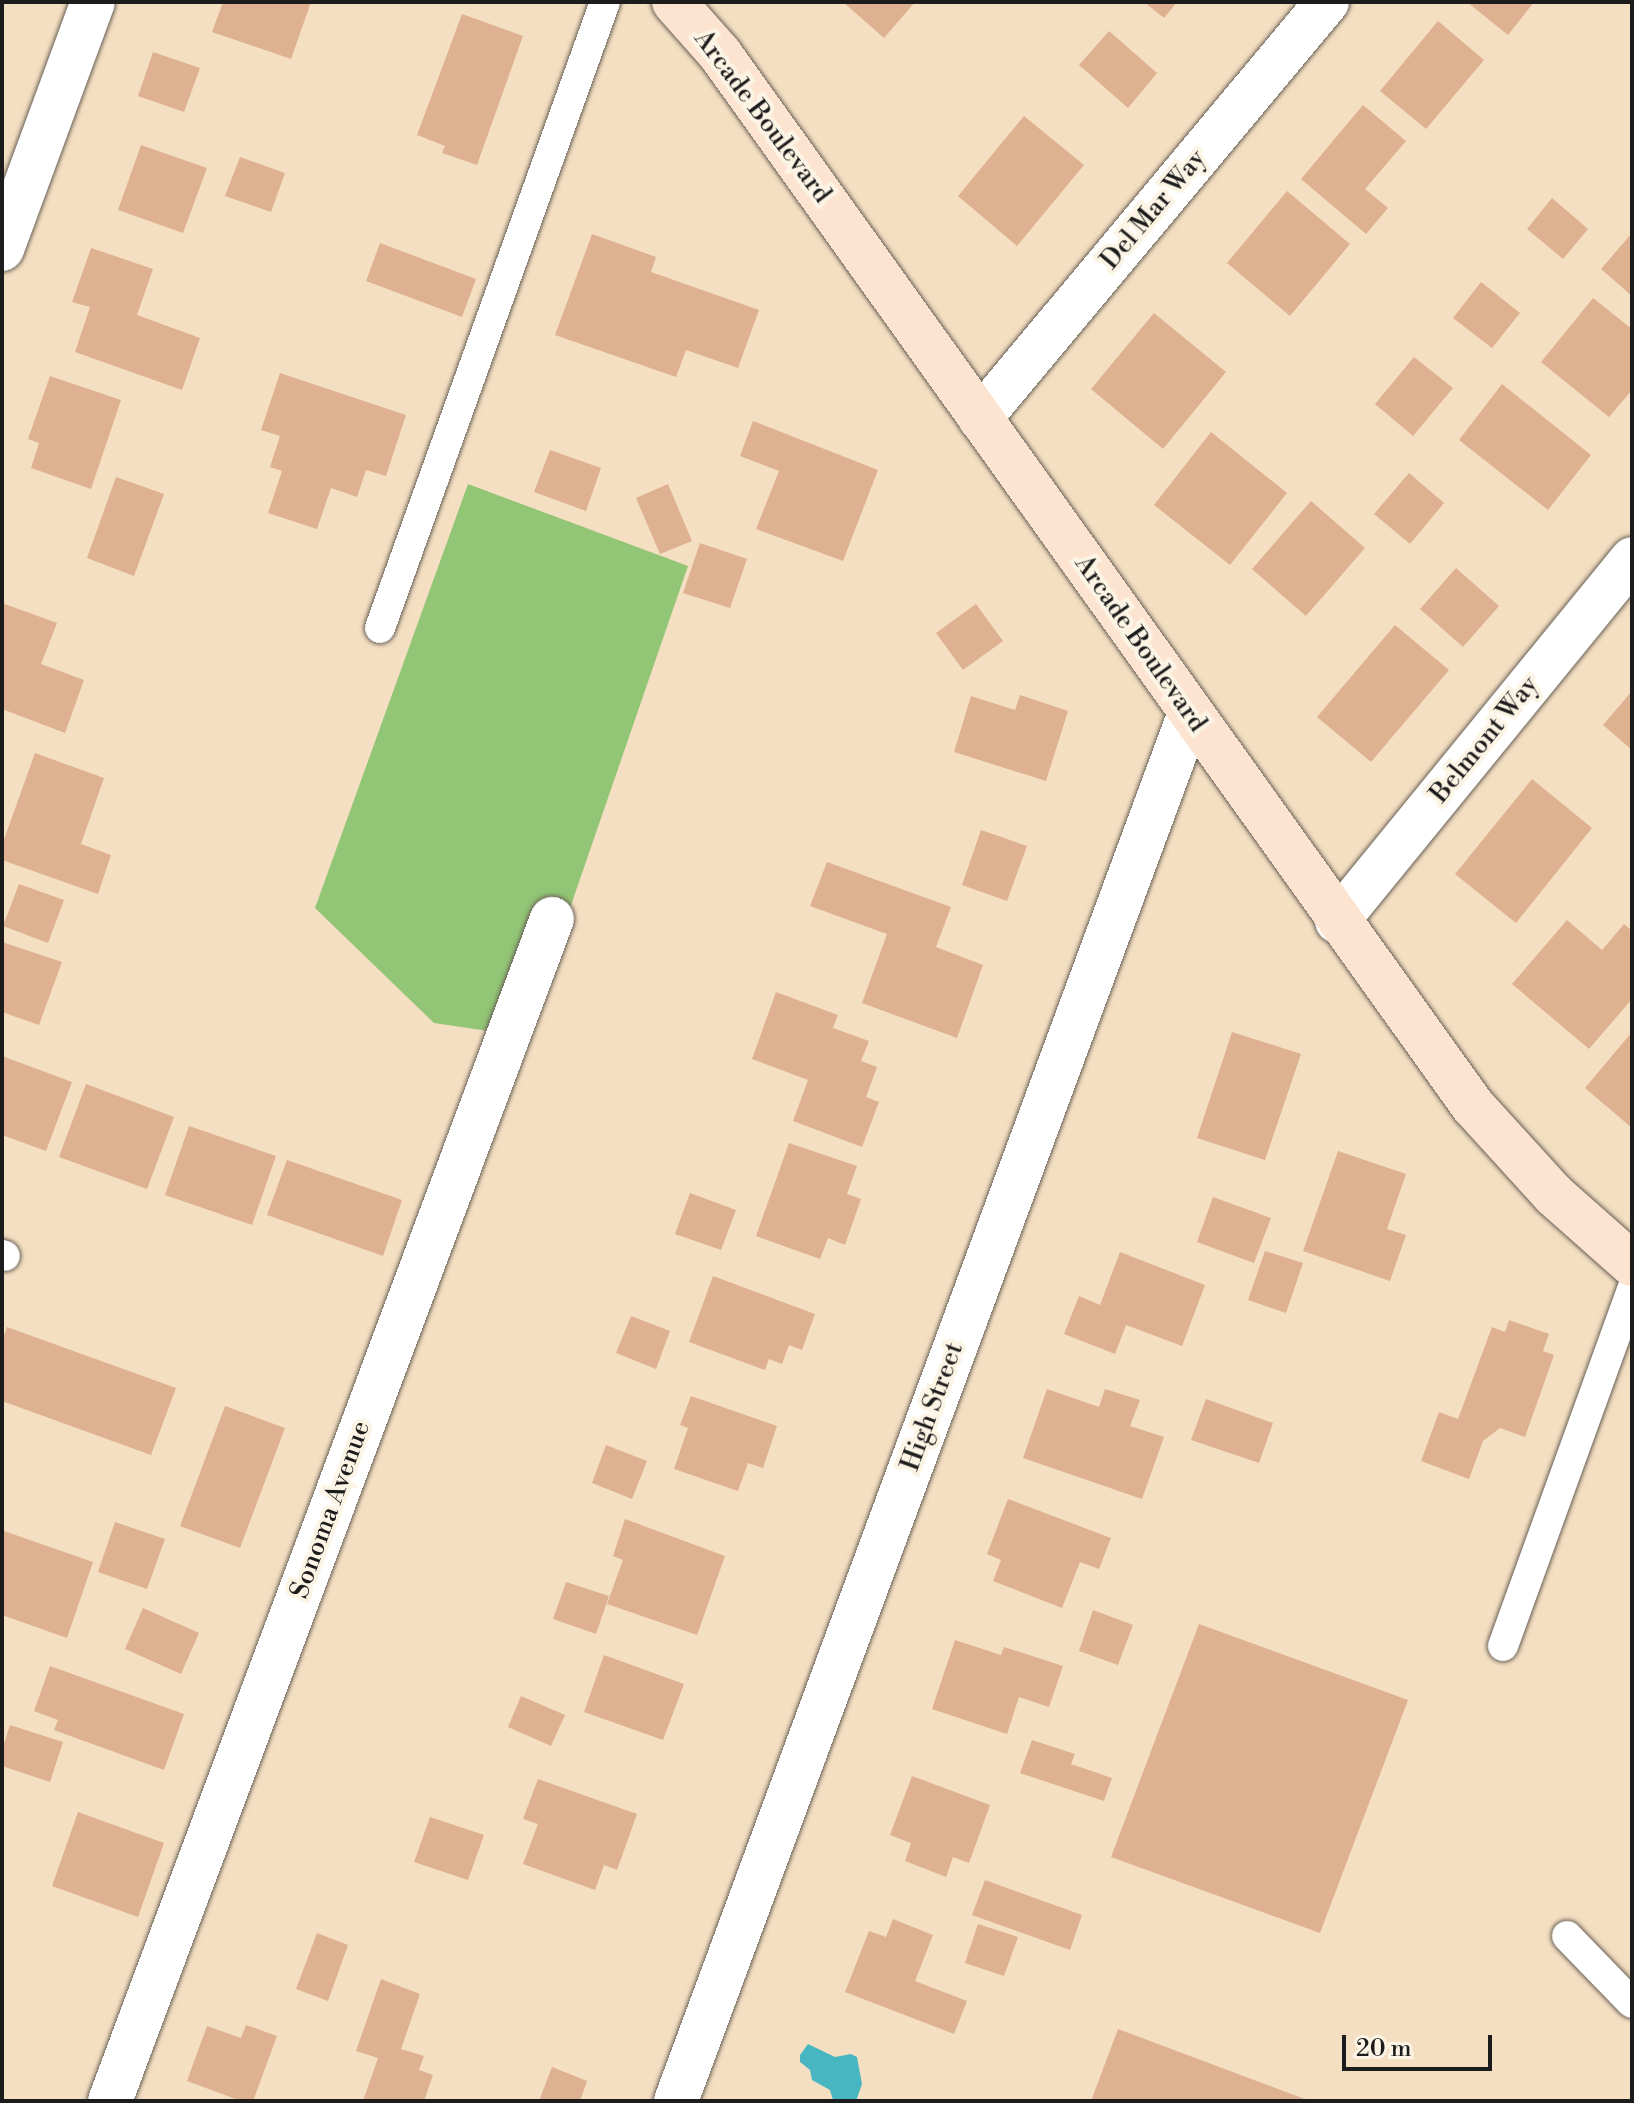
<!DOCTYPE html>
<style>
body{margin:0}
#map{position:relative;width:1634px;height:2103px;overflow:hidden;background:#f5dfc2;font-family:"Libre Bodoni",serif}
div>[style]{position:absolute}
.green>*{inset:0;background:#92c575}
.water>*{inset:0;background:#48b6c0}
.building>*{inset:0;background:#deb191}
.roads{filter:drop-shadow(0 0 2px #686056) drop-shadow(0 0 2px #686056)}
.lane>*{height:30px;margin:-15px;padding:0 15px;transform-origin:15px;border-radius:15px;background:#fff}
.street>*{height:44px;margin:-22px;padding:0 22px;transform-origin:22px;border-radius:22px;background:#fff}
.secondary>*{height:44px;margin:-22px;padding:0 22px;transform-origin:22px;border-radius:22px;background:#fde4d1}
span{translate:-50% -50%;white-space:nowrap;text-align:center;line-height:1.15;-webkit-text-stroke:8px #fcf5e5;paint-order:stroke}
.street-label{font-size:26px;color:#1c1c1c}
.frame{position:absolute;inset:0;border:4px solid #1c1c1c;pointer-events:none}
.scale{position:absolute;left:1342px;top:2035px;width:150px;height:36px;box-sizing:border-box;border:4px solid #1c1c1c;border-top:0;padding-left:10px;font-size:24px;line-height:28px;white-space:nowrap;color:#1c1c1c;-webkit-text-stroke:6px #fcf5e5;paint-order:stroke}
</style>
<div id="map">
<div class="green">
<i style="clip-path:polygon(468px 484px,688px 566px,570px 908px,521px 1036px,434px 1023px,315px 908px)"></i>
</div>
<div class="water">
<i style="clip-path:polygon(808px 2044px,835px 2057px,851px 2054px,857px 2057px,862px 2084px,856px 2101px,833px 2100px,830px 2090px,812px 2080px,810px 2070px,800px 2062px,800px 2055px)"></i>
</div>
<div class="building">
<i style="clip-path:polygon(223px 2px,311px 2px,291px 59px,212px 32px)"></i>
<i style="clip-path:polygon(843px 2px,915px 2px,884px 38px)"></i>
<i style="clip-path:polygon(1144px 2px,1177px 2px,1164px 18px)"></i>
<i style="clip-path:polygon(1467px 2px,1534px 2px,1508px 35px)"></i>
<i style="clip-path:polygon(462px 14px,523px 36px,477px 165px,442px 153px,445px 146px,417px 135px)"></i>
<i style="clip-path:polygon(1438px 21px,1484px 60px,1426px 129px,1380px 91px)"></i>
<i style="clip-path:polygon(1109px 31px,1157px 73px,1128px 108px,1079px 65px)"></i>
<i style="clip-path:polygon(153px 52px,200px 68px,184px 112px,138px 96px)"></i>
<i style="clip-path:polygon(1363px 105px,1406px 141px,1365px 189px,1388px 208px,1366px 234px,1301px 179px)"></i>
<i style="clip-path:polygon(1024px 116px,1084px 165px,1017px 246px,958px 196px)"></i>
<i style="clip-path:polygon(141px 145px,207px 168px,183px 233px,118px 210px)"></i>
<i style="clip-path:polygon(240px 157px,285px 173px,271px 212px,225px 196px)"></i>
<i style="clip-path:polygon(1287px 191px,1350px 244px,1290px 316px,1227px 263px)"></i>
<i style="clip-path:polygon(1552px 198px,1588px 229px,1563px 259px,1527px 229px)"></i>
<i style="clip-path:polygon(1632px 233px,1632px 296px,1601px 269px)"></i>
<i style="clip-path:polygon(592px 234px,656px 257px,651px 272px,759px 310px,738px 368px,686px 350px,676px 377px,555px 335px)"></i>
<i style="clip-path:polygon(380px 243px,476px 279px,462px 317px,366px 281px)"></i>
<i style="clip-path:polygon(91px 248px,153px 269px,137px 315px,200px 338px,182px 390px,75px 352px,90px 307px,72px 302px)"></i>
<i style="clip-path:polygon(1481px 282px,1520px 313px,1492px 348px,1453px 318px)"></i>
<i style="clip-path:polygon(1593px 298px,1632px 329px,1632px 390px,1609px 417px,1541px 362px)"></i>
<i style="clip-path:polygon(1154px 313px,1226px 372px,1163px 449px,1091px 389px)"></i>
<i style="clip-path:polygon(1414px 357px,1453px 388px,1413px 436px,1375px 404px)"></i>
<i style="clip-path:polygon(280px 373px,406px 415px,386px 476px,366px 470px,357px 497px,331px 488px,317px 529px,268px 513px,282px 471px,270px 467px,280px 436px,261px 430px)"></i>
<i style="clip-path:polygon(50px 376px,121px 400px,91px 489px,31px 468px,39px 443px,28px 439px)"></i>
<i style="clip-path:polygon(1502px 384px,1591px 455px,1548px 510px,1459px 440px)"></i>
<i style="clip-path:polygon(753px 421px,878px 470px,843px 561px,756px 529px,779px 471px,740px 456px)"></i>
<i style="clip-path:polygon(1211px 432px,1287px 493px,1230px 565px,1154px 505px)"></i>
<i style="clip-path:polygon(550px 450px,601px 468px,586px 511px,534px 492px)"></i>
<i style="clip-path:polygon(1409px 473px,1444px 503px,1410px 544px,1374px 514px)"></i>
<i style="clip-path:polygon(116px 477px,164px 494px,134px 576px,87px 558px)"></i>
<i style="clip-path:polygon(668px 484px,692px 541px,660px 554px,636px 498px)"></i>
<i style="clip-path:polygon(1311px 501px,1365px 548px,1306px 616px,1252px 569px)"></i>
<i style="clip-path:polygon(700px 543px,747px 559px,730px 608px,683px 593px)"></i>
<i style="clip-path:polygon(1456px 568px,1499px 606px,1463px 647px,1420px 609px)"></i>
<i style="clip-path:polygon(2px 603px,57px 623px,41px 664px,84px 680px,65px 733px,2px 709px)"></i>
<i style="clip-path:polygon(976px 604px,1003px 641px,963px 670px,936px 633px)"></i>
<i style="clip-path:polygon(1395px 625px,1449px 670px,1371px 762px,1317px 717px)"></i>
<i style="clip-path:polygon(1632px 691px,1632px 750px,1603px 725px)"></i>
<i style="clip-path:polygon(1020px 695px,1068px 711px,1046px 781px,954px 752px,971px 696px,1015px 710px)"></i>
<i style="clip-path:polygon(35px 753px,104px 778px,81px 844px,111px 855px,98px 894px,2px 860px,2px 845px)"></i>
<i style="clip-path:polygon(1532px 779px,1592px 828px,1516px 923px,1455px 874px)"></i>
<i style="clip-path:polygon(981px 830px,1027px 846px,1007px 901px,962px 885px)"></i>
<i style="clip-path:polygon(827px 862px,951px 907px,936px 947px,983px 965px,957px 1038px,862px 1003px,887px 934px,810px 906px)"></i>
<i style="clip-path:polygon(19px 884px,64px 900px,48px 943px,3px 926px)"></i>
<i style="clip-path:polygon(1567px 920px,1602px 950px,1624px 924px,1632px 931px,1632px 999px,1589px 1049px,1512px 984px)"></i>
<i style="clip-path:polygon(2px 942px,62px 962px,39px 1025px,2px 1012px)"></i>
<i style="clip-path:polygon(776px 992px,838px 1015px,833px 1028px,869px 1041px,861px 1061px,877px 1067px,866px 1097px,879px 1102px,862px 1147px,793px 1121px,808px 1080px,752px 1059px)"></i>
<i style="clip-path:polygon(1232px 1032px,1301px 1054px,1265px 1160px,1197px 1138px)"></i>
<i style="clip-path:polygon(1632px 1032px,1632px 1128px,1585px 1088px)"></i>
<i style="clip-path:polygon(2px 1056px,72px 1082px,46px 1151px,2px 1135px)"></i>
<i style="clip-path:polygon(86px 1084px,174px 1117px,147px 1189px,59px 1157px)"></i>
<i style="clip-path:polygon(189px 1126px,276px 1156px,252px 1225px,165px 1195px)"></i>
<i style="clip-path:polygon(789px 1143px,857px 1166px,847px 1194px,861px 1199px,845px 1245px,828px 1238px,820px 1259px,756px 1236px)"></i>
<i style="clip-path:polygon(1338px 1151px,1406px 1174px,1387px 1229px,1406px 1235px,1390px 1281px,1303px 1251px)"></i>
<i style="clip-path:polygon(287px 1160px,402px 1200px,383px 1256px,267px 1215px)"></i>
<i style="clip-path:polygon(690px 1193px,736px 1210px,721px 1250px,675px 1234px)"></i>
<i style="clip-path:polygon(1213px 1197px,1271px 1218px,1254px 1263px,1197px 1242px)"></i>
<i style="clip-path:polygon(1265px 1251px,1303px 1263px,1286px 1313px,1248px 1300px)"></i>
<i style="clip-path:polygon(1120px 1252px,1205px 1285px,1182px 1346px,1126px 1325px,1115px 1354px,1064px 1334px,1079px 1296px,1100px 1305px)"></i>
<i style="clip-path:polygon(713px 1276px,815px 1314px,802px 1350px,789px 1345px,782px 1364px,769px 1359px,765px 1370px,689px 1342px)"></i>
<i style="clip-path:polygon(631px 1316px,670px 1331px,656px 1369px,616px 1353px)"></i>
<i style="clip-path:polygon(1509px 1320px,1549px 1334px,1543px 1351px,1554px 1355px,1525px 1437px,1500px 1428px,1483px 1441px,1469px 1479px,1421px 1461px,1439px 1412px,1458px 1419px,1492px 1327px,1505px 1332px)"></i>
<i style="clip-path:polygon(7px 1327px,176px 1388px,151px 1455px,2px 1401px,2px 1341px)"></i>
<i style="clip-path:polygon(1047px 1389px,1099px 1407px,1105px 1389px,1140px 1400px,1130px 1426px,1164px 1437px,1142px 1499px,1023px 1458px)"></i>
<i style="clip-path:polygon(691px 1396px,777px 1426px,763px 1468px,748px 1463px,738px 1491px,674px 1469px,688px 1428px,680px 1425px)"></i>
<i style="clip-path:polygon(1206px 1399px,1273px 1423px,1259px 1463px,1191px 1440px)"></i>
<i style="clip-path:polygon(225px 1406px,285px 1428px,240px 1548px,180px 1526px)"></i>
<i style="clip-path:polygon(606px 1445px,647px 1461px,632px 1499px,592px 1483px)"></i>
<i style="clip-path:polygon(1008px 1499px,1111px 1538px,1099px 1569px,1080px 1562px,1062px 1608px,993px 1581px,1001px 1560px,987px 1554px)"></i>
<i style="clip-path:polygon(625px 1519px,725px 1556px,697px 1635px,607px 1604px,623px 1560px,613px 1556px)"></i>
<i style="clip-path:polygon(115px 1522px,165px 1539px,147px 1589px,98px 1572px)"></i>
<i style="clip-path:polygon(4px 1531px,93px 1562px,67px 1638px,2px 1615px)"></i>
<i style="clip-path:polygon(566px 1582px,609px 1596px,596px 1634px,553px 1619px)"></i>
<i style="clip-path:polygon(143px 1608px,199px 1633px,181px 1674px,125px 1649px)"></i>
<i style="clip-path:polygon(1093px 1610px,1133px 1625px,1118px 1665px,1079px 1651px)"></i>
<i style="clip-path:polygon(1199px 1624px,1408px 1700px,1320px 1933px,1111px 1857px)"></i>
<i style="clip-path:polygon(955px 1640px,1001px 1655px,1004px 1647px,1063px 1666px,1049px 1707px,1019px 1697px,1007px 1734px,932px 1709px)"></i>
<i style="clip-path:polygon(604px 1655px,684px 1684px,663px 1740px,584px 1712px)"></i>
<i style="clip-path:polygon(50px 1666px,184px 1714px,164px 1770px,54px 1730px,58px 1720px,34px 1711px)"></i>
<i style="clip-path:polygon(521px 1696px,565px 1715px,551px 1746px,508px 1727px)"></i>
<i style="clip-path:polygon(10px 1725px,63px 1742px,50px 1782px,2px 1766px,2px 1750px)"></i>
<i style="clip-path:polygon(1032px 1740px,1075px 1754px,1071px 1764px,1112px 1778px,1104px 1801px,1020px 1773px)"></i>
<i style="clip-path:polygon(912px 1776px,990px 1805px,969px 1863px,953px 1857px,946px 1877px,905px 1861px,911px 1843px,890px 1835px)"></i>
<i style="clip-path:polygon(538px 1779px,637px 1814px,617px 1870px,604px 1865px,595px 1890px,523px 1864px,538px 1824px,523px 1819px)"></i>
<i style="clip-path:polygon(78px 1812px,164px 1843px,138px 1917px,52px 1886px)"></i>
<i style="clip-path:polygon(430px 1817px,484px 1835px,468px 1880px,414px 1862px)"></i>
<i style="clip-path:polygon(985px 1880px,1082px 1915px,1070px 1950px,972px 1915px)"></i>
<i style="clip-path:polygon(893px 1919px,933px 1935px,915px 1981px,967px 2001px,954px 2034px,845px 1992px,869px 1931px,886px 1937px)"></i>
<i style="clip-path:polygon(978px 1924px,1018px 1937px,1004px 1976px,965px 1963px)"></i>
<i style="clip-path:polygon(317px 1933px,348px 1945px,328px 2001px,296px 1989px)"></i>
<i style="clip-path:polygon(381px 1979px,420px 1994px,401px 2049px,424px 2056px,419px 2070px,433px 2075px,424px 2101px,363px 2101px,378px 2058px,356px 2051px)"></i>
<i style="clip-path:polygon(246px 2025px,277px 2036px,253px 2101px,241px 2101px,187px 2081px,207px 2026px,241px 2038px)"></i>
<i style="clip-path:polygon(1118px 2029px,1310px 2101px,1091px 2101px)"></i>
<i style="clip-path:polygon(552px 2067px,587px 2081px,580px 2101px,539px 2101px)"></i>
</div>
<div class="roads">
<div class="lane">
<i style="left:380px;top:628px;width:665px;rotate:-70.23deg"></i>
<i style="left:2px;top:1255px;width:3px;rotate:18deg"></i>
<i style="left:1503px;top:1646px;width:380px;rotate:-70.1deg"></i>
<i style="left:1567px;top:1936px;width:93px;rotate:45.9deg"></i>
</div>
<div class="street">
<i style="left:2px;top:249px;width:263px;rotate:-69.8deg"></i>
<i style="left:980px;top:418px;width:542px;rotate:-50.17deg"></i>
<i style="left:1337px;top:921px;width:467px;rotate:-50.8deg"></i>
<i style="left:110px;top:2101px;width:1262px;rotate:-69.5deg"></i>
<i style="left:676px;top:2101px;width:1480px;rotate:-69.68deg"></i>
</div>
<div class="secondary">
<i style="left:674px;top:2px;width:69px;rotate:48.5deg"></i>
<i style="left:720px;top:54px;width:1294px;rotate:54.41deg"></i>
<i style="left:1473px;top:1106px;width:120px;rotate:47.7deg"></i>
<i style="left:1554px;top:1195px;width:104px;rotate:41.5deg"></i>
</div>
</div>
<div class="street-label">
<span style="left:762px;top:117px;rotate:53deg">Arcade Boulevard</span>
<span style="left:1154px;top:210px;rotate:-50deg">Del Mar Way</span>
<span style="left:1140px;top:644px;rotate:55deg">Arcade Boulevard</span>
<span style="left:1485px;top:740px;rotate:-51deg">Belmont Way</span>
<span style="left:933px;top:1407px;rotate:-70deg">High Street</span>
<span style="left:331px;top:1510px;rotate:-70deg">Sonoma Avenue</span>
</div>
<div class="frame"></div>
<div class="scale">20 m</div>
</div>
